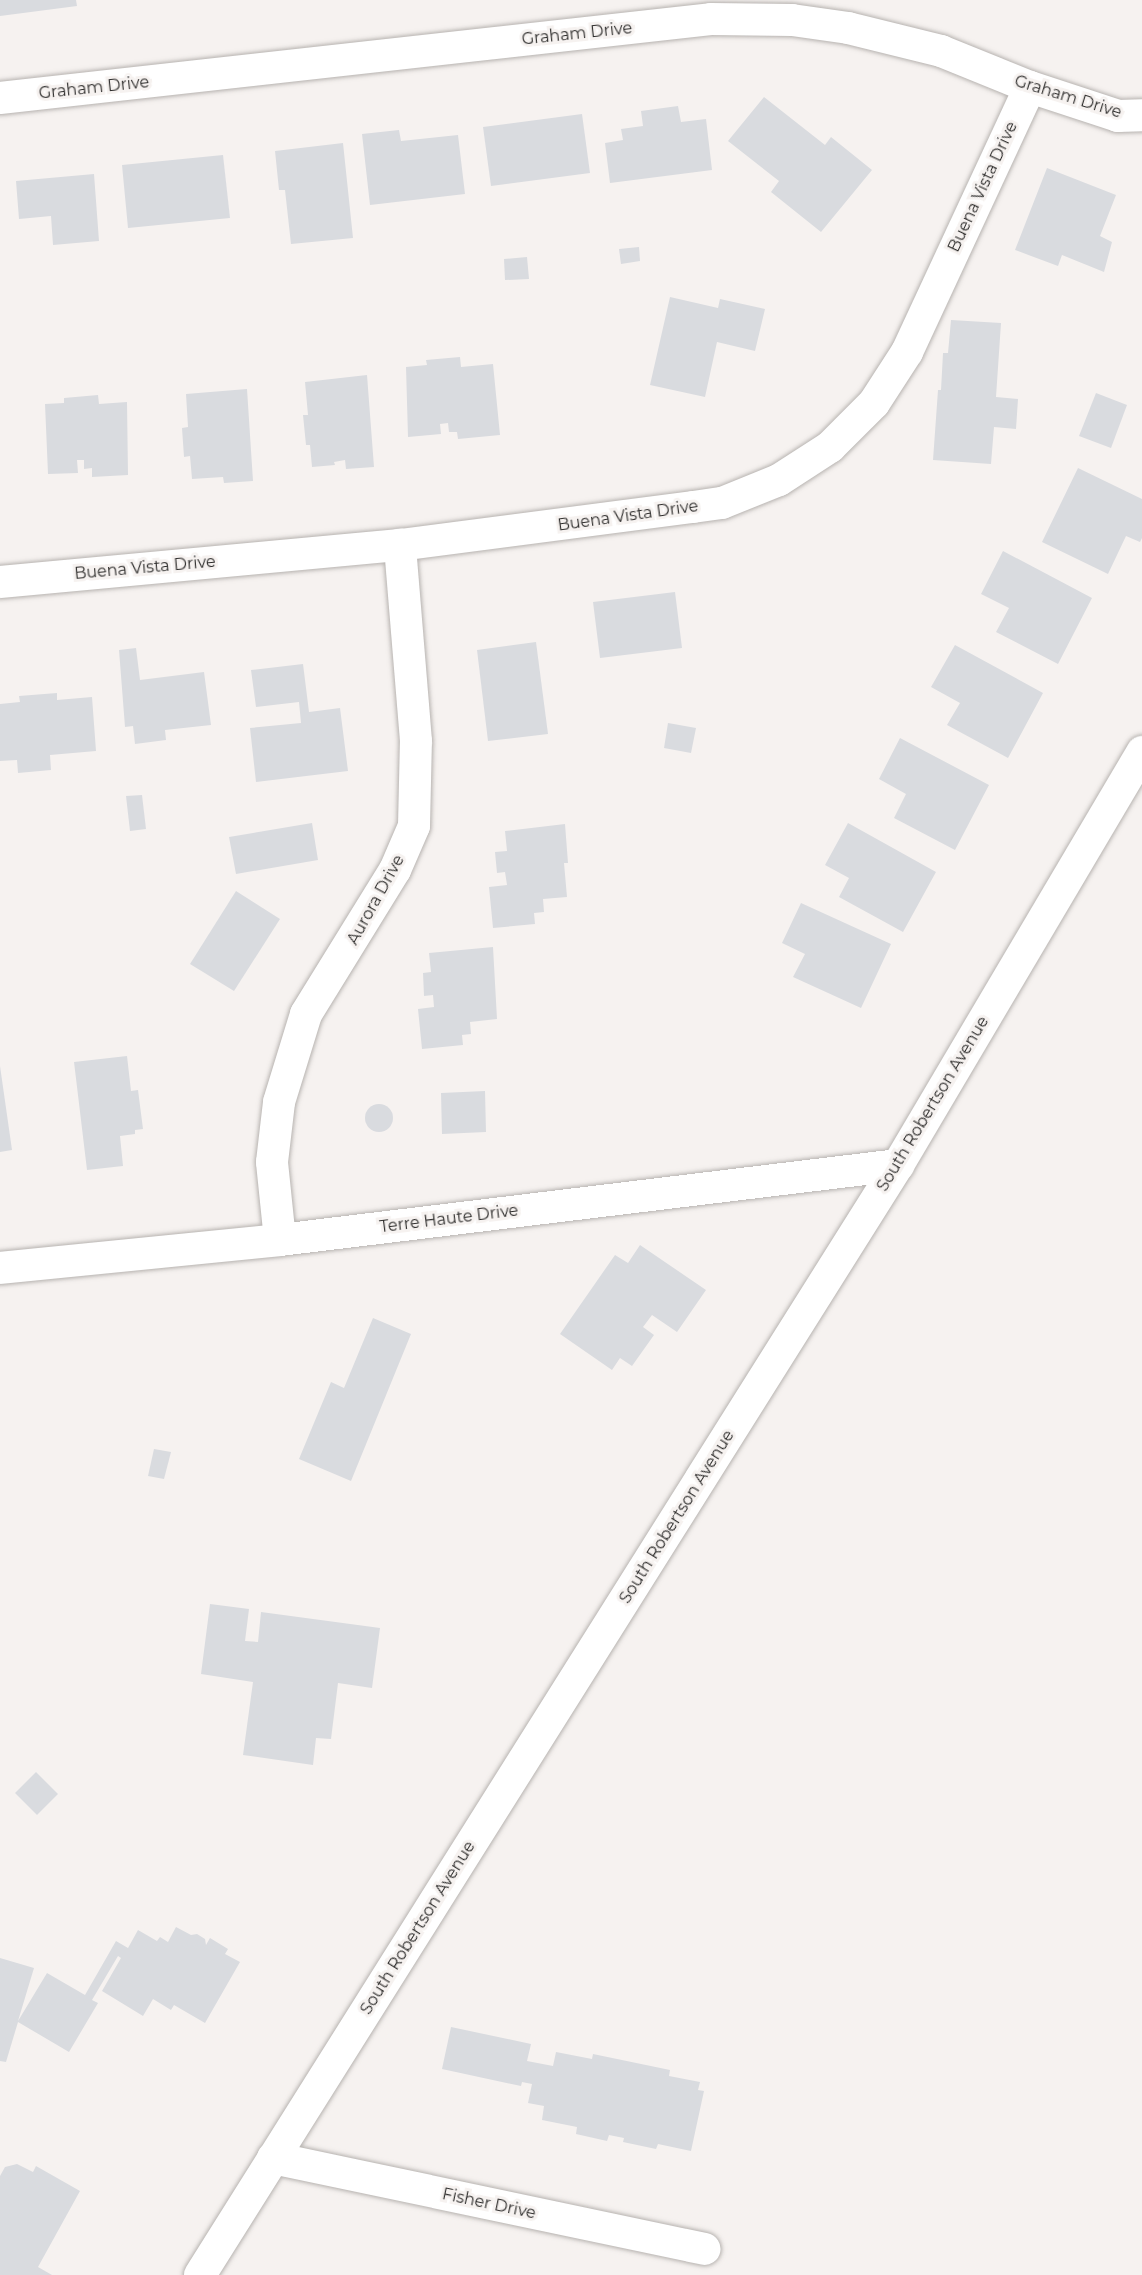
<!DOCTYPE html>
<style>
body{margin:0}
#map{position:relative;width:1142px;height:2275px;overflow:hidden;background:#f6f2f0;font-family:Montserrat,sans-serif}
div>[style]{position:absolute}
.building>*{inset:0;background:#d9dbdf}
.round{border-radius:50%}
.roads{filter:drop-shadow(0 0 2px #b7b3b0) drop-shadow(0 0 2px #b7b3b0)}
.minor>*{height:32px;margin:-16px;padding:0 16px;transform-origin:16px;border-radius:16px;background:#fff}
span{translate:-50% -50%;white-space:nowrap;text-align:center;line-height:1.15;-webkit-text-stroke:6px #f6f2f0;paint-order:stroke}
.street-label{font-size:16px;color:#2e2d2c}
</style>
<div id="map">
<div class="building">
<i style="clip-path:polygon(0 0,76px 0,77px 6px,0 16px)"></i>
<i style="clip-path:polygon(764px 97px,825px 145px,831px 137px,872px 170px,821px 232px,771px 192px,779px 181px,728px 141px)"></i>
<i style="clip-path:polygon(678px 106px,681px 122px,706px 119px,712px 170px,610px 183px,605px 143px,623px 140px,621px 129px,643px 126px,641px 111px)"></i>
<i style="clip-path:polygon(582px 114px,590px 173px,491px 186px,483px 127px)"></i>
<i style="clip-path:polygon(399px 130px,401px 141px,458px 135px,465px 194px,370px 205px,362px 134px)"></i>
<i style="clip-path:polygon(343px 143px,353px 238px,291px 244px,285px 190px,279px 190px,275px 151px)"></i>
<i style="clip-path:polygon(223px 155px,230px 218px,128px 228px,122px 165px)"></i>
<i style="clip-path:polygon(1047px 168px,1116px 195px,1100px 236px,1112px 242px,1104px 272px,1062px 255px,1058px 266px,1015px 250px)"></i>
<i style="clip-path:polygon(94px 174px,99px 241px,53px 245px,51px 216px,19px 219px,16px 181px)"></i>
<i style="clip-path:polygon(639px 247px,640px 261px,621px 264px,619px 249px)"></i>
<i style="clip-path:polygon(527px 257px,529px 279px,505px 280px,504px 259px)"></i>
<i style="clip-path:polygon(670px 297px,718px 308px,720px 299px,765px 309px,755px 351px,717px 342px,705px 397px,650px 385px)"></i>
<i style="clip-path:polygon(951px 320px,1001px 323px,996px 397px,1018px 399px,1016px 429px,994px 427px,991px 464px,933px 460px,938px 390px,941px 390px,943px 353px,948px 353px)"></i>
<i style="clip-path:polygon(460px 357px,461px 367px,493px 364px,500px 435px,458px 439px,457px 432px,449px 432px,448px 423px,440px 424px,441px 434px,408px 437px,406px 367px,427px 365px,426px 360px)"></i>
<i style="clip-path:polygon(367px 375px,374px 467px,346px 469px,345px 460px,334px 462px,335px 465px,312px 467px,310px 445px,306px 445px,303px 415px,308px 415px,305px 382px)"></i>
<i style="clip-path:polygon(247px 389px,253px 481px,224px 483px,223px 477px,192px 479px,190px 456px,184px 457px,182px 428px,188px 427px,186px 394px)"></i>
<i style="clip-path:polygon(1096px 393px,1127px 405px,1111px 448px,1079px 436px)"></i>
<i style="clip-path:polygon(98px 395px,99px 404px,127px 402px,128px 475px,92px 477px,92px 468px,84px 469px,84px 460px,77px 460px,78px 473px,48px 474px,45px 404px,64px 403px,64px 398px)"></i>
<i style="clip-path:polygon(1078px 468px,1142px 499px,1142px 538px,1140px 542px,1126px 536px,1108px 574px,1042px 542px)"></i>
<i style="clip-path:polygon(1003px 551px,1092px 598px,1058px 664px,996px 632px,1009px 608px,981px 594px)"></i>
<i style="clip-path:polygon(675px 592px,682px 648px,600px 658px,593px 602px)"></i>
<i style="clip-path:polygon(536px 642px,548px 734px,488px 741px,477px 650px)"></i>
<i style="clip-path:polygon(955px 645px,1043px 693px,1008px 758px,947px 725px,960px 703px,931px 687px)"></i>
<i style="clip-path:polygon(136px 648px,140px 680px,204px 672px,211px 725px,165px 730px,166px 740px,135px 744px,133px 726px,125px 727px,119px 650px)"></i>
<i style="clip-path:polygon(303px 664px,309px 712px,340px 708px,348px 771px,256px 782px,250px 728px,301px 723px,299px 702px,256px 707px,251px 670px)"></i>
<i style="clip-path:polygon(57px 693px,57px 700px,92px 697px,96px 751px,50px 755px,51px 770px,18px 773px,17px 760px,0 761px,0 704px,20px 702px,19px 696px)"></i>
<i style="clip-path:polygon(668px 723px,696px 728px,691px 753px,664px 748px)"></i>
<i style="clip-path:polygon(900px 738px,989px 785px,955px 850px,894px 818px,906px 794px,879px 779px)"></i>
<i style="clip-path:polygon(142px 795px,146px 829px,130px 831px,126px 796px)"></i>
<i style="clip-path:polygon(312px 823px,318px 860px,236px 874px,229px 837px)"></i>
<i style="clip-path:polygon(848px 823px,936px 872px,903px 932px,839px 897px,849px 878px,825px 865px)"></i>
<i style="clip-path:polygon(565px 824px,568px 863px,564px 863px,567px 897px,543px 899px,544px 912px,534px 913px,535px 924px,493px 928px,489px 887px,507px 885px,505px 872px,497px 873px,495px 852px,507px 851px,505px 831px)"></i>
<i style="clip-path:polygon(236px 891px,280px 919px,234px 991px,190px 964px)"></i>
<i style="clip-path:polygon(801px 903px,891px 944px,861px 1008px,793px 977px,805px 954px,782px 943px)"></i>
<i style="clip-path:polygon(493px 947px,497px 1019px,470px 1022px,471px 1034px,462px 1035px,463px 1045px,422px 1049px,418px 1009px,434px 1007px,433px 995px,424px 996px,423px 973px,431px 972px,429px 953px)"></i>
<i style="clip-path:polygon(127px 1056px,131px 1091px,138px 1090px,143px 1129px,135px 1130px,135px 1134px,120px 1136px,123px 1166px,87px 1170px,74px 1062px)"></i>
<i style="clip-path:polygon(0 1066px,12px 1150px,0 1152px)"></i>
<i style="clip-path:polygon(485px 1091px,486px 1132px,442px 1134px,441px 1093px)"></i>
<i class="round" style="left:365px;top:1104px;width:28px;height:28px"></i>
<i style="clip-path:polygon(640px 1245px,706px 1290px,677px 1332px,652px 1315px,643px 1327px,654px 1335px,632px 1366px,620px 1358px,612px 1370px,560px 1334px,615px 1255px,628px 1263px)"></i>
<i style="clip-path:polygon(373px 1318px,411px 1334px,351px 1481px,299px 1459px,331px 1382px,344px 1388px)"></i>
<i style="clip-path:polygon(154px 1449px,171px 1452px,164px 1479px,148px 1476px)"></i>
<i style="clip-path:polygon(210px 1604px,249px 1609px,245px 1641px,258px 1642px,261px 1612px,380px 1628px,372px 1688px,338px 1683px,331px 1739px,316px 1738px,313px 1765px,243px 1755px,253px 1682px,201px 1674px)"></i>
<i style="clip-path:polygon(36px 1772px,58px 1794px,37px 1815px,15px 1793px)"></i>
<i style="clip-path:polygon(176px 1927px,191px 1935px,197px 1934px,205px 1939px,206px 1945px,210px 1938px,228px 1949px,225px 1954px,240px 1962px,205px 2023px,174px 2005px,171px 2010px,153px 1999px,143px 2016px,102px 1991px,121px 1958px,118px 1956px,92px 2000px,98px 2003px,69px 2052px,18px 2022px,6px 2062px,0 2061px,0 1958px,34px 1968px,18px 2021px,47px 1973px,85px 1995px,116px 1941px,128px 1948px,138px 1930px,157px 1941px,160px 1937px,168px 1942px)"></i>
<i style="clip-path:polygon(451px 2027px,531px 2044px,527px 2061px,553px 2066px,556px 2052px,592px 2059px,593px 2054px,670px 2070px,669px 2076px,700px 2082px,698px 2090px,704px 2091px,691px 2151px,658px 2144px,656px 2149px,623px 2142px,624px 2138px,609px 2135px,607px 2141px,576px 2134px,577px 2127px,542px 2120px,544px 2106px,528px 2103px,532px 2084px,522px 2082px,521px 2086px,442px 2069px)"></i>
<i style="clip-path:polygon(17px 2164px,33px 2172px,36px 2166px,80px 2191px,38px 2267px,52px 2275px,0 2275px,0 2176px,5px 2167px)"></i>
</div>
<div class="roads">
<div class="minor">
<i style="left:0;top:98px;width:715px;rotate:-6.34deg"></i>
<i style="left:711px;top:19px;width:81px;rotate:0.7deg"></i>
<i style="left:792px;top:20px;width:57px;rotate:8.1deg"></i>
<i style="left:848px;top:28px;width:96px;rotate:13.9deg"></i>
<i style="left:941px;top:51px;width:96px;rotate:22deg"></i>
<i style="left:1030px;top:87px;width:93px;rotate:18.2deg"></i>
<i style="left:1118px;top:116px;width:24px;rotate:-2deg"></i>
<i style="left:0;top:582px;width:402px;rotate:-5.3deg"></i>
<i style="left:400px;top:545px;width:295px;rotate:-7.4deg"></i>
<i style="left:693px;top:507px;width:29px;rotate:-8deg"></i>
<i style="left:722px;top:503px;width:61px;rotate:-22deg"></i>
<i style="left:779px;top:480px;width:61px;rotate:-32.9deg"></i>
<i style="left:830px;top:447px;width:62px;rotate:-45deg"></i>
<i style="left:874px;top:403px;width:61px;rotate:-57.1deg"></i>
<i style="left:907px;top:352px;width:292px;rotate:-65.1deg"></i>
<i style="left:280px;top:1240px;width:78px;rotate:-95.9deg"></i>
<i style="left:272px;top:1162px;width:60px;rotate:-83.3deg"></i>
<i style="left:279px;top:1102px;width:92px;rotate:-72.9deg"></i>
<i style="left:306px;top:1014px;width:169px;rotate:-58.3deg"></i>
<i style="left:395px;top:870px;width:48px;rotate:-66.6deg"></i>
<i style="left:414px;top:826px;width:85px;rotate:-88.7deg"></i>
<i style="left:416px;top:741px;width:197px;rotate:-94.7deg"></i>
<i style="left:0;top:1268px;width:281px;rotate:-5.7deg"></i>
<i style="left:280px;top:1240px;width:623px;rotate:-6.92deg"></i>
<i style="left:273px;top:2158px;width:441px;rotate:11.9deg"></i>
<i style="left:200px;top:2275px;width:1311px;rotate:-57.84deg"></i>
<i style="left:898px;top:1165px;width:480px;rotate:-59.4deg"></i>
</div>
</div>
<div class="street-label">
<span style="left:577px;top:34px;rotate:-6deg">Graham Drive</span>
<span style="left:94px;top:88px;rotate:-6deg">Graham Drive</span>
<span style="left:1068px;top:97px;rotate:17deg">Graham Drive</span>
<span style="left:983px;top:187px;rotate:-65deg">Buena Vista Drive</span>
<span style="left:628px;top:516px;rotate:-8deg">Buena Vista Drive</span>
<span style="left:145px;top:568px;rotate:-5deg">Buena Vista Drive</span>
<span style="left:376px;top:900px;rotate:-61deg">Aurora Drive</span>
<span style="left:933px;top:1104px;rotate:-59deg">South Robertson Avenue</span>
<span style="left:449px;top:1219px;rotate:-7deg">Terre Haute Drive</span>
<span style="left:677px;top:1517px;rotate:-58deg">South Robertson Avenue</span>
<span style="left:418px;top:1928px;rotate:-58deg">South Robertson Avenue</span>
<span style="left:489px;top:2204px;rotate:12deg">Fisher Drive</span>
</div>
</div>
